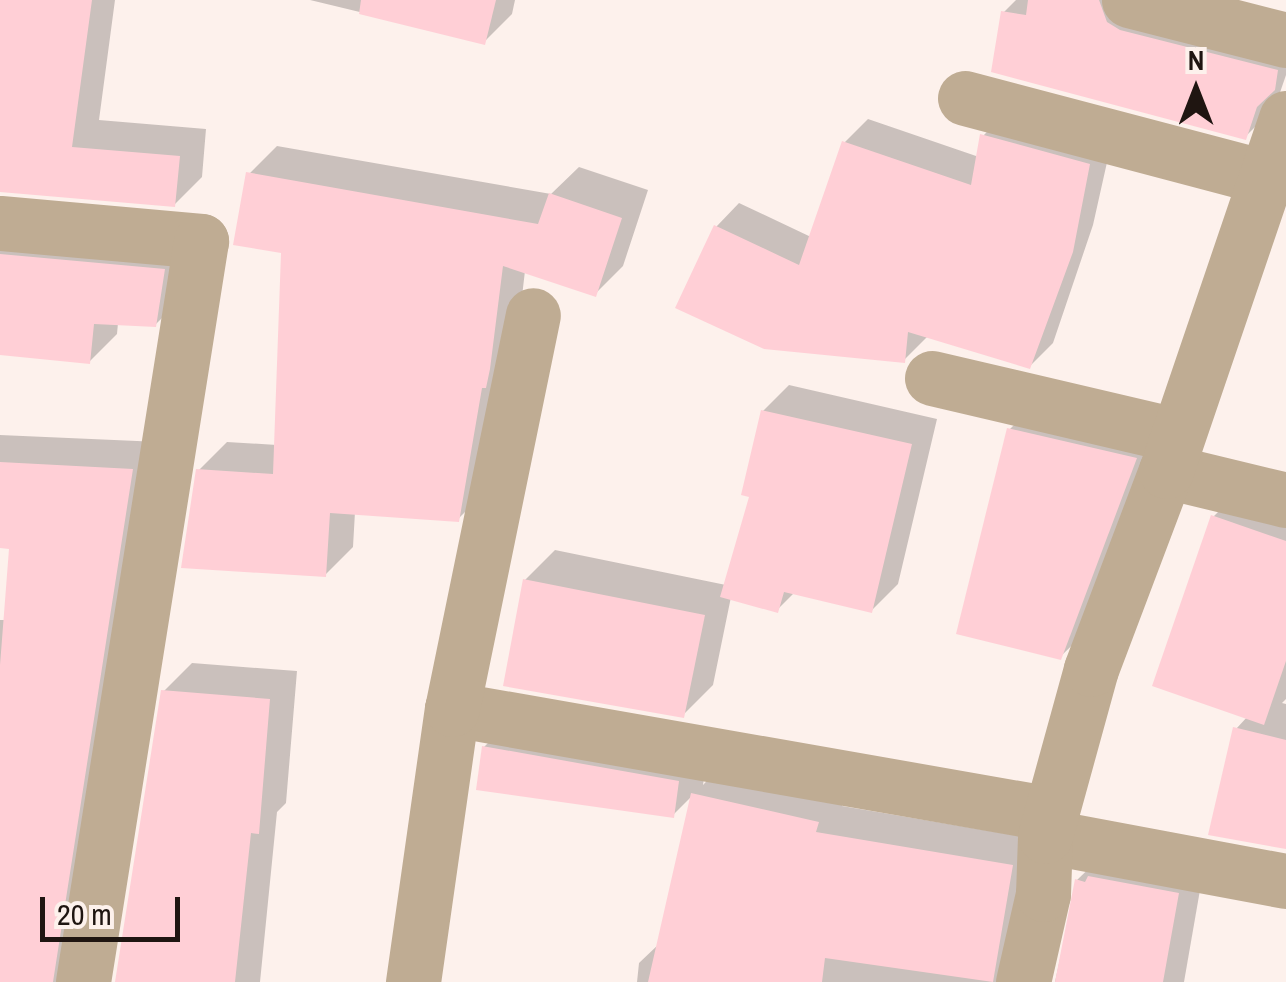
<!DOCTYPE html>
<style>
body{margin:0}
#map{position:relative;width:1286px;height:982px;overflow:hidden;background:#fdf1ec;font-family:"Archivo Narrow",sans-serif}
div>[style]{position:absolute}
.shadow>*{inset:0;background:#0003}
.building>*{inset:0;background:#ffcfd6}
.minor>*{height:55px;margin:-27.5px;padding:0 27.5px;transform-origin:27.5px;border-radius:27.5px;background:#bfac93}
span{translate:-50% -50%;white-space:nowrap;text-align:center;line-height:1.15;-webkit-text-stroke:8px #fdf1ec;paint-order:stroke}
.north{position:absolute;left:1146px;top:40px;width:100px;height:100px;-webkit-text-stroke:8px #fdf1ec;paint-order:stroke;rotate:0deg;font-size:28px;font-weight:700;line-height:40px;text-align:center;color:#1f1511}
.north::after{content:'';display:block;margin:auto;width:35px;height:45px;background:#1f1511;clip-path:polygon(50% 0,100% 100%,50% 72%,0 100%)}
.scale{position:absolute;left:40px;top:897px;width:140px;height:45px;box-sizing:border-box;border:5px solid #1f1511;border-top:0;padding-left:12px;font-size:30px;line-height:35px;white-space:nowrap;color:#1f1511;-webkit-text-stroke:8px #fdf1ec;paint-order:stroke}
</style>
<div id="map">
<div class="shadow">
<i style="clip-path:polygon(0 0,115px 0,99px 120px,206px 129px,202px 177px,174px 205px,0 190px)"></i>
<i style="clip-path:polygon(310px 0,515px 0,512px 14px,484px 42px)"></i>
<i style="clip-path:polygon(1016px 0,1149px 0,1286px 36px,1286px 75px,1275px 107px,1245px 137px,1004px 12px)"></i>
<i style="clip-path:polygon(1006px 112px,1112px 140px,1093px 225px,1053px 343px,1030px 366px,928px 336px,904px 360px,716px 227px,739px 203px,811px 237px,844px 143px,868px 119px,979px 157px,983px 136px)"></i>
<i style="clip-path:polygon(277px 146px,551px 194px,579px 167px,648px 190px,623px 266px,595px 294px,525px 271px,517px 339px,486px 491px,458px 519px,355px 512px,353px 547px,325px 575px,199px 470px,227px 442px,277px 445px,284px 251px,249px 174px)"></i>
<i style="clip-path:polygon(0 209px,191px 242px,183px 297px,155px 325px,118px 323px,117px 334px,89px 362px,0 336px)"></i>
<i style="clip-path:polygon(789px 385px,937px 419px,898px 584px,872px 610px,795px 592px,777px 610px,731px 597px,713px 685px,683px 715px,525px 580px,555px 550px,726px 585px,753px 495px,763px 411px)"></i>
<i style="clip-path:polygon(1046px 393px,1172px 422px,1097px 621px,1060px 657px,1010px 429px)"></i>
<i style="clip-path:polygon(0 435px,160px 442px,85px 982px,0 982px,0 620px,7px 620px,12px 547px,0 546px)"></i>
<i style="clip-path:polygon(1243px 487px,1286px 501px,1286px 699px,1282px 703px,1286px 704px,1286px 847px,1236px 729px,1248px 716px,1213px 517px)"></i>
<i style="clip-path:polygon(192px 663px,297px 671px,286px 803px,277px 812px,260px 982px,117px 982px,164px 691px)"></i>
<i style="clip-path:polygon(514px 717px,708px 751px,703px 785px,720px 767px,844px 795px,842px 806px,1038px 839px,1034px 982px,637px 982px,639px 963px,660px 943px,694px 794px,673px 815px,484px 747px)"></i>
<i style="clip-path:polygon(1104px 854px,1204px 867px,1184px 982px,1055px 982px,1077px 880px)"></i>
</div>
<div class="building">
<i style="clip-path:polygon(0 0,92px 0,72px 147px,180px 156px,175px 207px,0 192px)"></i>
<i style="clip-path:polygon(361px 0,496px 0,485px 45px,359px 14px)"></i>
<i style="clip-path:polygon(1028px 0,1099px 0,1107px 22px,1120px 30px,1278px 70px,1275px 90px,1257px 107px,1246px 140px,991px 72px,1001px 11px,1026px 15px)"></i>
<i style="clip-path:polygon(980px 134px,1090px 164px,1073px 252px,1030px 369px,908px 332px,905px 363px,764px 349px,675px 308px,714px 225px,799px 265px,842px 141px,971px 185px)"></i>
<i style="clip-path:polygon(246px 172px,538px 224px,549px 193px,622px 218px,596px 297px,503px 266px,490px 369px,486px 388px,482px 388px,459px 522px,330px 513px,326px 577px,181px 568px,196px 469px,273px 474px,281px 253px,233px 245px)"></i>
<i style="clip-path:polygon(0 254px,165px 269px,156px 327px,94px 324px,90px 364px,0 355px)"></i>
<i style="clip-path:polygon(761px 410px,912px 444px,872px 613px,784px 592px,778px 613px,720px 597px,749px 497px,741px 495px)"></i>
<i style="clip-path:polygon(1007px 428px,1137px 458px,1061px 660px,956px 634px)"></i>
<i style="clip-path:polygon(0 462px,133px 469px,53px 982px,0 982px,0 665px,9px 549px,0 548px)"></i>
<i style="clip-path:polygon(1211px 515px,1286px 541px,1286px 661px,1264px 725px,1152px 686px)"></i>
<i style="clip-path:polygon(523px 579px,705px 615px,684px 718px,503px 686px)"></i>
<i style="clip-path:polygon(161px 690px,270px 699px,259px 834px,251px 833px,235px 982px,115px 982px)"></i>
<i style="clip-path:polygon(1233px 727px,1286px 740px,1286px 849px,1208px 835px)"></i>
<i style="clip-path:polygon(482px 746px,679px 781px,674px 818px,476px 790px)"></i>
<i style="clip-path:polygon(691px 793px,819px 822px,816px 832px,1013px 865px,993px 982px,825px 958px,822px 982px,648px 982px)"></i>
<i style="clip-path:polygon(1088px 876px,1179px 893px,1163px 982px,1055px 982px,1075px 879px,1085px 882px)"></i>
</div>
<div class="minor">
<i style="left:1129px;top:0;width:162px;rotate:14.3deg"></i>
<i style="left:965px;top:98px;width:308px;rotate:14.8deg"></i>
<i style="left:0;top:223px;width:202px;rotate:5.1deg"></i>
<i style="left:201px;top:241px;width:750px;rotate:99.05deg"></i>
<i style="left:932px;top:378px;width:250px;rotate:13.2deg"></i>
<i style="left:1166px;top:471px;width:123px;rotate:13.6deg"></i>
<i style="left:452px;top:709px;width:608px;rotate:9.94deg"></i>
<i style="left:1045px;top:836px;width:245px;rotate:10.6deg"></i>
<i style="left:413px;top:982px;width:276px;rotate:-81.9deg"></i>
<i style="left:452px;top:709px;width:402px;rotate:-78.4deg"></i>
<i style="left:1023px;top:982px;width:90px;rotate:-77.2deg"></i>
<i style="left:1043px;top:894px;width:58px;rotate:-88deg"></i>
<i style="left:1045px;top:836px;width:173px;rotate:-74.6deg"></i>
<i style="left:1091px;top:669px;width:212px;rotate:-69.3deg"></i>
<i style="left:1166px;top:471px;width:373px;rotate:-71.2deg"></i>
</div>
<div class="north">N</div>
<div class="scale">20 m</div>
</div>
